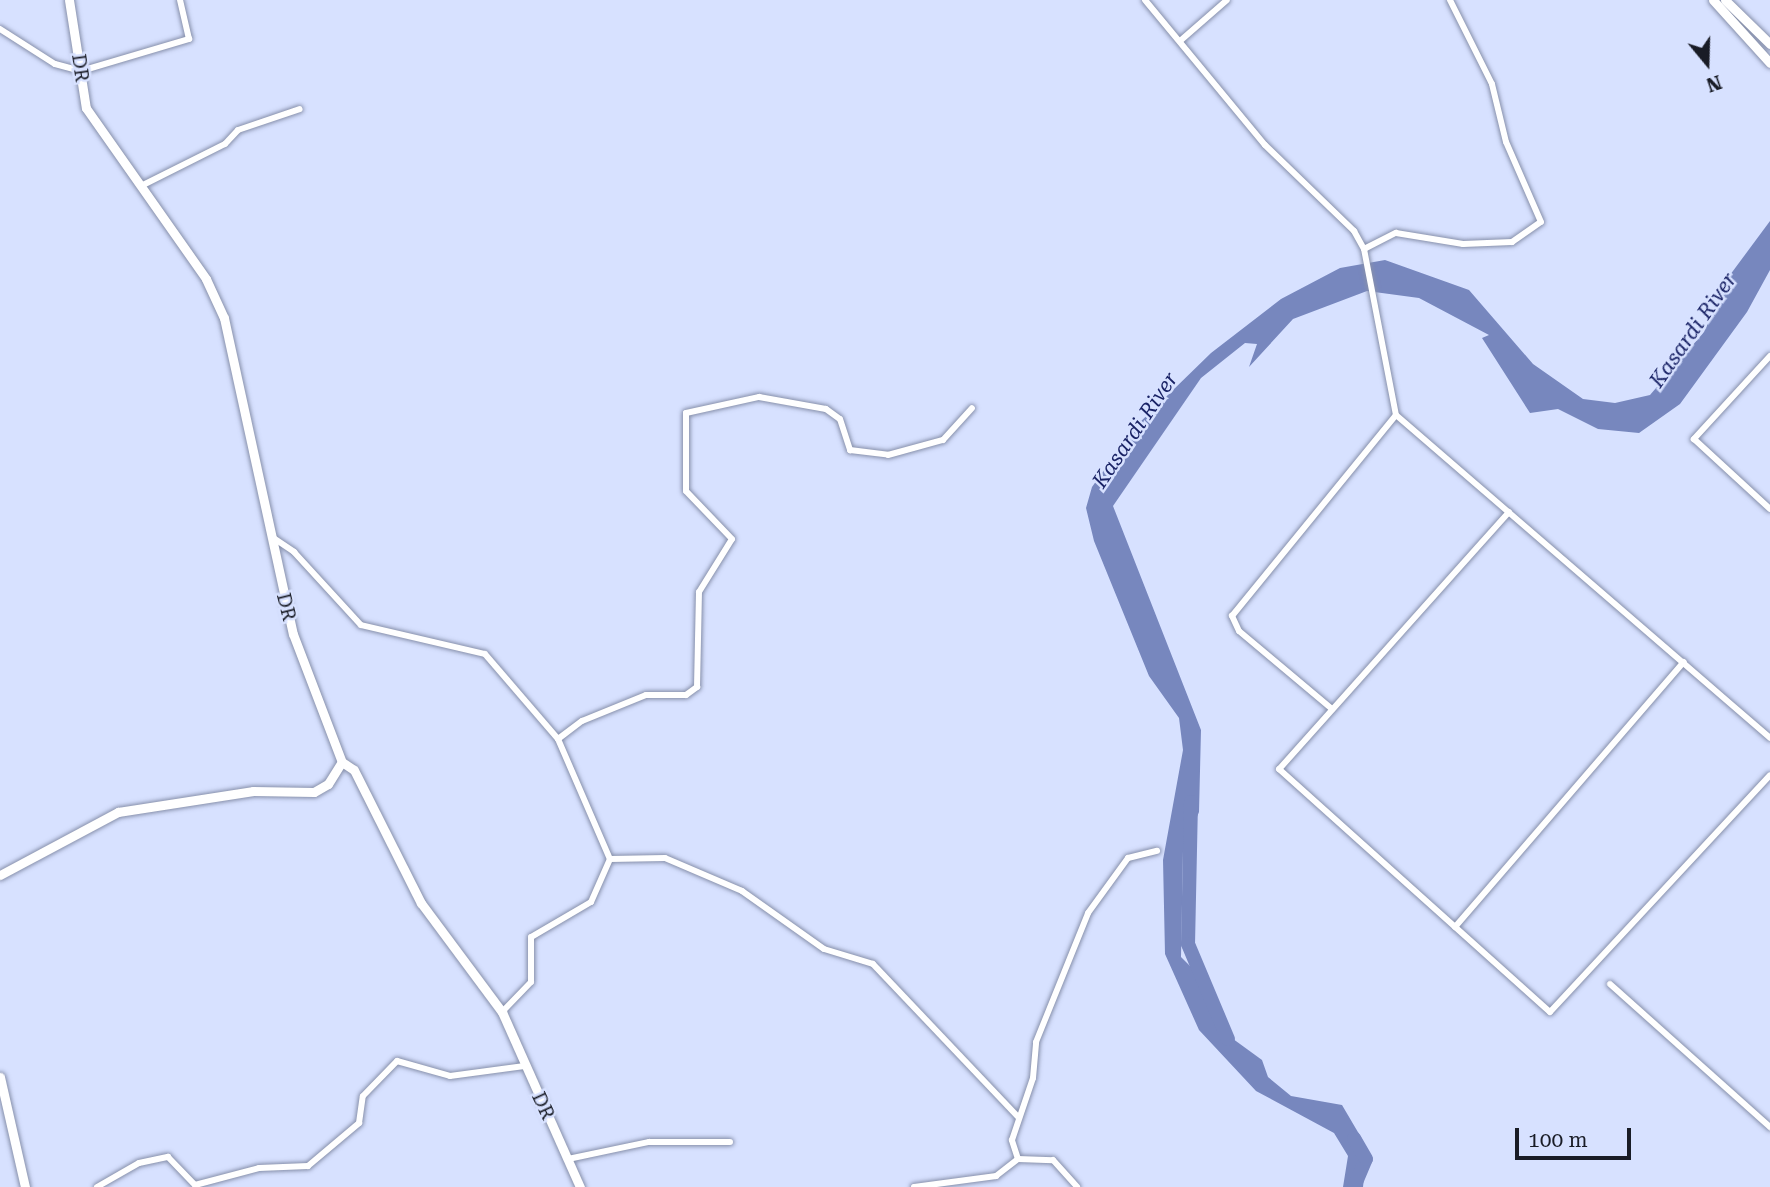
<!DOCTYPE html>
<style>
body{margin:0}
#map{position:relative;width:1770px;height:1187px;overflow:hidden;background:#d7e1ff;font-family:"Roboto Serif",serif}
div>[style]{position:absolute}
.water>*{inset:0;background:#7787be}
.river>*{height:14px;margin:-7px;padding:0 7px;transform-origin:7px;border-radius:7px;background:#7787be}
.roads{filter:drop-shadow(0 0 2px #8790ab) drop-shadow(0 0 2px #8790ab)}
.street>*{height:6px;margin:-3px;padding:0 3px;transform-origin:3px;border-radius:3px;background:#fff}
.secondary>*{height:9px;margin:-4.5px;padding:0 4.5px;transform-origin:4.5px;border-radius:4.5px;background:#fff}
span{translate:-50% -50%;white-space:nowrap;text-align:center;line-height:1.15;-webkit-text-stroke:5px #d7e1ff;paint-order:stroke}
.street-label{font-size:19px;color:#191c26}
.water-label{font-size:21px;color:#1a2366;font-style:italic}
.north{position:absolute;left:1672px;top:28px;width:70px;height:70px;-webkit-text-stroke:5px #d7e1ff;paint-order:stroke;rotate:161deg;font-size:19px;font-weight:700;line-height:28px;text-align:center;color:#191c26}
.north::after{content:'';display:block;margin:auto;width:24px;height:32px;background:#191c26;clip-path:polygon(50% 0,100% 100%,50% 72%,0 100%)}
.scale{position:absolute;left:1515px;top:1128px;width:116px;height:32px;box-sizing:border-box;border:4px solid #191c26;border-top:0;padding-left:9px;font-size:21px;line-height:24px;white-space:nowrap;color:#191c26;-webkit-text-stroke:5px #d7e1ff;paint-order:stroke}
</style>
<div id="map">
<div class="water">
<i style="clip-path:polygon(1770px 221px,1770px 270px,1747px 312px,1680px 404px,1639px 433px,1598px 429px,1558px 409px,1530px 413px,1482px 338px,1489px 335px,1419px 298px,1367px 291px,1293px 319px,1249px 367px,1257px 344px,1245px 343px,1201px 378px,1113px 506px,1201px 730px,1199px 812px,1183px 851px,1181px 957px,1203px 979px,1229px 1036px,1262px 1060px,1268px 1077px,1291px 1096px,1342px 1105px,1362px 1139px,1365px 1168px,1363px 1187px,1343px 1187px,1348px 1156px,1334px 1133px,1256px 1091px,1199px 1030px,1165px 954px,1163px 860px,1183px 750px,1179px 718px,1149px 676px,1094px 541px,1086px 508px,1092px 487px,1133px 429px,1211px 353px,1281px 299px,1340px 268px,1385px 260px,1469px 290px,1533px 364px,1583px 399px,1615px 403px,1650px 395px,1704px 332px,1730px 275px)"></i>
</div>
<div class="river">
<i style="left:1191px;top:802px;width:142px;rotate:91.2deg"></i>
<i style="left:1188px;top:944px;width:103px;rotate:67.2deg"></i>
<i style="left:1354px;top:1187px;width:30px;rotate:-67deg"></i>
<i style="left:1366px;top:1159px;width:24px;rotate:-120deg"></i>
</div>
<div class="roads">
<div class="street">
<i style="left:1145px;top:0;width:188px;rotate:50.4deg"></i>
<i style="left:1265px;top:145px;width:124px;rotate:44deg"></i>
<i style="left:1354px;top:231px;width:21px;rotate:61deg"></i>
<i style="left:1364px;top:249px;width:169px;rotate:79.1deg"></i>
<i style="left:1396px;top:415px;width:494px;rotate:40.8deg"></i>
<i style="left:0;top:29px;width:65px;rotate:32.5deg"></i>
<i style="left:55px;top:64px;width:27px;rotate:15deg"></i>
<i style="left:81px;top:71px;width:113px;rotate:-16.5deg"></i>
<i style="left:189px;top:39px;width:40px;rotate:-103deg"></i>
<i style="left:1180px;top:41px;width:62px;rotate:-41.1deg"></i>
<i style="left:141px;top:186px;width:94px;rotate:-26.6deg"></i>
<i style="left:225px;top:144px;width:19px;rotate:-47deg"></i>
<i style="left:238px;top:130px;width:65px;rotate:-18.7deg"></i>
<i style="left:1364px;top:249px;width:36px;rotate:-27deg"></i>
<i style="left:1396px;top:233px;width:68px;rotate:9.3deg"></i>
<i style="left:1463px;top:244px;width:49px;rotate:-2.3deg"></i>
<i style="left:1512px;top:242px;width:35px;rotate:-35deg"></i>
<i style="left:1541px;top:222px;width:87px;rotate:-113.6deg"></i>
<i style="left:1506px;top:142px;width:60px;rotate:-103.6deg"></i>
<i style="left:1492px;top:84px;width:94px;rotate:-116.6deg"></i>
<i style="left:1770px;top:356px;width:113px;rotate:132.5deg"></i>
<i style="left:1694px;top:439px;width:103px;rotate:42.6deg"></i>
<i style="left:1509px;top:512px;width:345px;rotate:131.8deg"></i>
<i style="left:1279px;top:769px;width:364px;rotate:41.9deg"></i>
<i style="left:1550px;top:1012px;width:323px;rotate:-47.1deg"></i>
<i style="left:272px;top:537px;width:27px;rotate:34deg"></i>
<i style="left:294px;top:552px;width:99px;rotate:47.5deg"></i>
<i style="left:361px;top:625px;width:127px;rotate:13.2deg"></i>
<i style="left:485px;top:654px;width:112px;rotate:49.3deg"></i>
<i style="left:558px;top:739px;width:131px;rotate:66.6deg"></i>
<i style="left:610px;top:859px;width:47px;rotate:113.8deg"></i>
<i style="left:591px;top:902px;width:69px;rotate:149.7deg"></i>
<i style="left:531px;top:937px;width:45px;rotate:90deg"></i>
<i style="left:531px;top:982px;width:42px;rotate:134deg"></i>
<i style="left:1332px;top:709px;width:121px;rotate:-140deg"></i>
<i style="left:1239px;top:631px;width:17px;rotate:-115deg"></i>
<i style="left:1232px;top:616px;width:259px;rotate:-50.8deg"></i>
<i style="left:558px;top:739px;width:30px;rotate:-37deg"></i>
<i style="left:582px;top:721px;width:69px;rotate:-22.1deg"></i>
<i style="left:646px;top:695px;width:40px"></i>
<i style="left:686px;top:695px;width:14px;rotate:-36deg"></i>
<i style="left:697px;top:687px;width:95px;rotate:-88.8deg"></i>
<i style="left:699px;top:592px;width:62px;rotate:-58.1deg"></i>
<i style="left:732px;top:539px;width:66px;rotate:-133.8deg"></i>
<i style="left:686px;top:491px;width:78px;rotate:-90deg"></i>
<i style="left:686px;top:413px;width:75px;rotate:-12.4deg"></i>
<i style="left:759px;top:397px;width:68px;rotate:10.2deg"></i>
<i style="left:826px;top:409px;width:17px;rotate:36deg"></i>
<i style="left:840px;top:419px;width:33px;rotate:72deg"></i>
<i style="left:850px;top:450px;width:38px;rotate:7deg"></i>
<i style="left:888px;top:455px;width:57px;rotate:-15.3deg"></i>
<i style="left:943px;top:440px;width:43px;rotate:-47.8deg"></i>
<i style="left:610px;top:859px;width:55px;rotate:-1deg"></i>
<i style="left:665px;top:858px;width:84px;rotate:23.2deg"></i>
<i style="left:742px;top:891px;width:100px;rotate:35.3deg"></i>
<i style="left:824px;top:949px;width:51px;rotate:17deg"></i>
<i style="left:873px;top:964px;width:211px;rotate:46.5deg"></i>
<i style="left:1455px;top:927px;width:350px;rotate:-49.2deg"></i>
<i style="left:1610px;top:984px;width:215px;rotate:41.8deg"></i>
<i style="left:568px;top:1159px;width:83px;rotate:-11.9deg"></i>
<i style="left:649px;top:1142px;width:81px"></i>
<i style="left:1018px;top:1159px;width:35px;rotate:2deg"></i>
<i style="left:1053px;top:1160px;width:36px;rotate:48deg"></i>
<i style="left:97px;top:1187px;width:48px;rotate:-29.7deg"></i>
<i style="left:139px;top:1163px;width:30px;rotate:-12deg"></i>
<i style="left:168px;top:1157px;width:39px;rotate:46deg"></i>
<i style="left:195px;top:1185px;width:66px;rotate:-14.9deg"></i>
<i style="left:259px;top:1168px;width:49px;rotate:-2.3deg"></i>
<i style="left:308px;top:1166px;width:67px;rotate:-40.1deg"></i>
<i style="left:359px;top:1123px;width:27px;rotate:-82deg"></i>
<i style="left:363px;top:1096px;width:49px;rotate:-45.8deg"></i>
<i style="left:397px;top:1061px;width:55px;rotate:15.8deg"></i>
<i style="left:450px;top:1076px;width:75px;rotate:-7.7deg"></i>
<i style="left:914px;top:1187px;width:83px;rotate:-7.6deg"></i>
<i style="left:996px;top:1176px;width:28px;rotate:-38deg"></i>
<i style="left:1018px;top:1159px;width:20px;rotate:-108deg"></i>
<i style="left:1012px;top:1140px;width:65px;rotate:-71.3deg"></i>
<i style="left:1033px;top:1078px;width:36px;rotate:-85deg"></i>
<i style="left:1036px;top:1042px;width:139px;rotate:-68deg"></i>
<i style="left:1088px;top:913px;width:68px;rotate:-54deg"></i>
<i style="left:1128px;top:858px;width:30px;rotate:-14deg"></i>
</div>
<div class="secondary">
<i style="left:69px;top:0;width:109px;rotate:81.1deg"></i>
<i style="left:86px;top:108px;width:209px;rotate:54.9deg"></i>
<i style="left:206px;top:279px;width:43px;rotate:65.2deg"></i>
<i style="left:224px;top:318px;width:323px;rotate:77.7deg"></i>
<i style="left:293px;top:634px;width:137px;rotate:69.1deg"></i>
<i style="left:342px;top:762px;width:14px;rotate:34deg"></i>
<i style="left:354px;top:770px;width:149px;rotate:63.3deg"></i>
<i style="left:421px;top:903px;width:136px;rotate:53.4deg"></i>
<i style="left:502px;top:1012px;width:192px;rotate:66deg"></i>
<i style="left:1713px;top:0;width:85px;rotate:47.9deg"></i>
<i style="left:1725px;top:0;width:63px;rotate:44.4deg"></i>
<i style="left:0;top:875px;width:134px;rotate:-28.1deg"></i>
<i style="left:118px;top:812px;width:137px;rotate:-8.8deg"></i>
<i style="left:253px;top:791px;width:61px;rotate:0.9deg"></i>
<i style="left:314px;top:792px;width:16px;rotate:-30deg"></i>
<i style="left:328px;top:784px;width:26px;rotate:-58deg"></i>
<i style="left:0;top:1077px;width:113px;rotate:77.2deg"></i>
</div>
</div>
<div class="street-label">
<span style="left:80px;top:68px;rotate:82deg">DR</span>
<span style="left:286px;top:607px;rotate:76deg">DR</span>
<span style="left:543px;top:1106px;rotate:65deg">DR</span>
</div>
<div class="water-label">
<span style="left:1693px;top:330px;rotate:-55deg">Kasardi River</span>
<span style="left:1135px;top:430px;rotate:-56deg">Kasardi River</span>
</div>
<div class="north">N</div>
<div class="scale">100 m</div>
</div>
